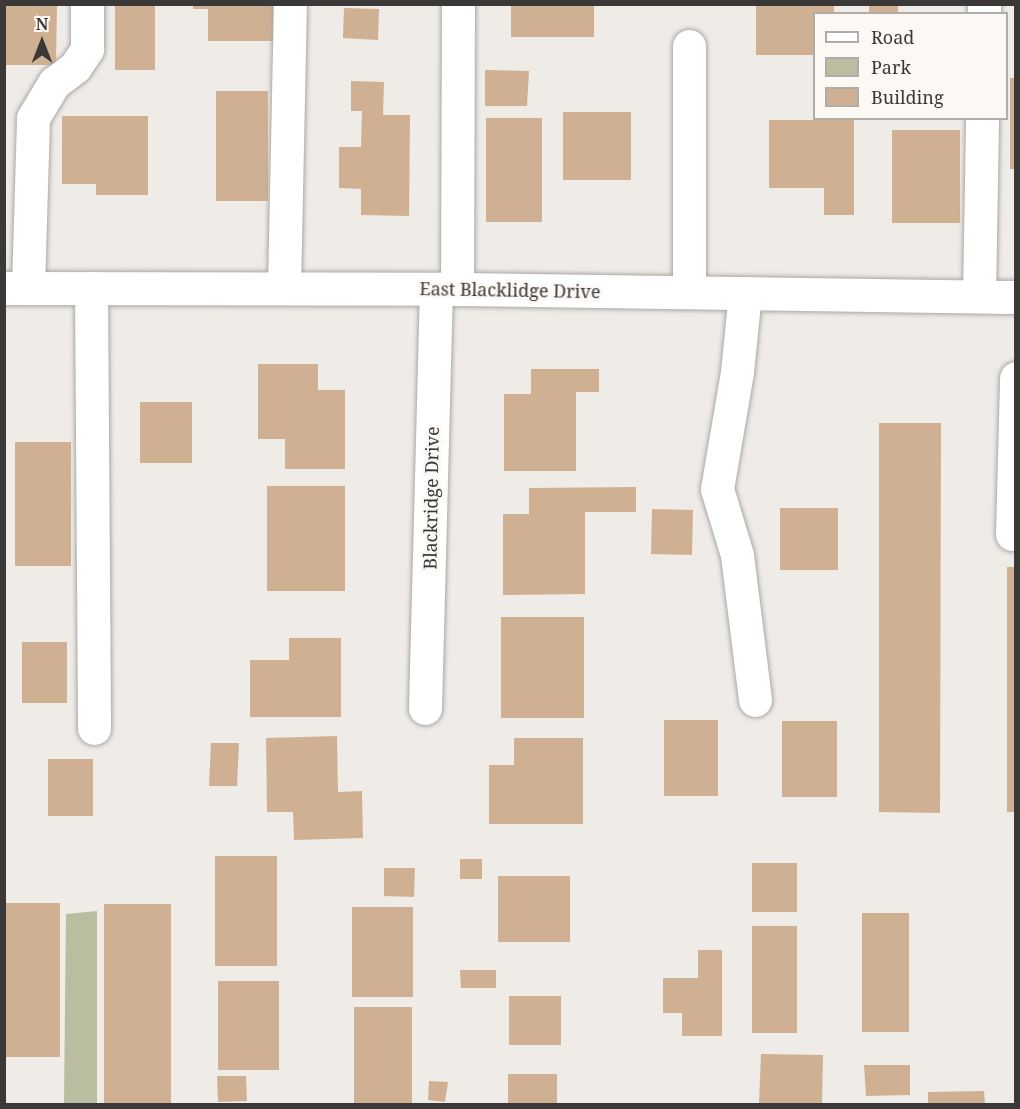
<!DOCTYPE html>
<style>
body{margin:0}
#map{position:relative;width:1020px;height:1109px;overflow:hidden;background:#efebe7;font-family:"Noto Serif",serif}
div>[style]{position:absolute}
.green>*{inset:0;background:#babd9f}
.building>*{inset:0;background:#d0b093}
.roads{filter:drop-shadow(0 0 2px #aba8a4) drop-shadow(0 0 2px #aba8a4)}
.minor>*{height:33px;margin:-16.5px;padding:0 16.5px;transform-origin:16.5px;border-radius:16.5px;background:#fff}
span{translate:-50% -50%;white-space:nowrap;text-align:center;line-height:1.15;-webkit-text-stroke:6px #fcf8f4;paint-order:stroke}
.street-label{font-size:18px;color:#3b3938}
.frame{position:absolute;inset:0;border:6px solid #3b3938;pointer-events:none}
.legend{position:absolute;left:813px;top:12px;width:195px;height:108px;box-sizing:border-box;background:#fcf8f4;border:2px solid #afaca9;margin:0;padding:8px 10px;list-style:none;font-size:18px;color:#3b3938}
.legend li{display:flex;align-items:center;gap:12px;height:30px}
.legend b{width:30px;border:2px solid #afaca9}
.north{position:absolute;left:12px;top:12px;width:60px;height:60px;-webkit-text-stroke:4px #fcf8f4;paint-order:stroke;rotate:0deg;font-size:16px;font-weight:700;line-height:24px;text-align:center;color:#3b3938}
.north::after{content:'';display:block;margin:auto;width:21px;height:27px;background:#3b3938;clip-path:polygon(50% 0,100% 100%,50% 72%,0 100%)}
</style>
<div id="map">
<div class="green">
<i style="clip-path:polygon(97px 911px,97px 1104px,64px 1104px,66px 914px)"></i>
</div>
<div class="building">
<i style="clip-path:polygon(4px 4px,57px 4px,56px 65px,4px 65px)"></i>
<i style="clip-path:polygon(115px 4px,155px 4px,155px 70px,115px 70px)"></i>
<i style="clip-path:polygon(193px 4px,273px 4px,273px 41px,208px 41px,208px 9px,193px 9px)"></i>
<i style="clip-path:polygon(756px 4px,834px 4px,834px 14px,814px 14px,814px 55px,756px 55px)"></i>
<i style="clip-path:polygon(869px 4px,898px 4px,898px 14px,869px 14px)"></i>
<i style="clip-path:polygon(511px 5px,594px 5px,594px 37px,511px 37px)"></i>
<i style="clip-path:polygon(344px 8px,379px 9px,378px 40px,343px 38px)"></i>
<i style="clip-path:polygon(485px 70px,529px 71px,527px 106px,485px 106px)"></i>
<i style="clip-path:polygon(1010px 78px,1016px 78px,1016px 169px,1010px 169px)"></i>
<i style="clip-path:polygon(351px 81px,384px 82px,383px 115px,410px 115px,409px 216px,361px 215px,361px 189px,339px 188px,339px 147px,361px 147px,362px 111px,351px 111px)"></i>
<i style="clip-path:polygon(216px 91px,268px 91px,268px 201px,216px 201px)"></i>
<i style="clip-path:polygon(563px 112px,631px 112px,631px 180px,563px 180px)"></i>
<i style="clip-path:polygon(62px 116px,148px 116px,148px 195px,96px 195px,96px 184px,62px 184px)"></i>
<i style="clip-path:polygon(486px 118px,542px 118px,542px 222px,486px 222px)"></i>
<i style="clip-path:polygon(769px 120px,854px 120px,854px 215px,824px 215px,824px 188px,769px 188px)"></i>
<i style="clip-path:polygon(892px 130px,960px 130px,960px 223px,892px 223px)"></i>
<i style="clip-path:polygon(258px 364px,318px 364px,318px 390px,345px 390px,345px 469px,285px 469px,285px 439px,258px 439px)"></i>
<i style="clip-path:polygon(531px 369px,599px 369px,599px 392px,576px 392px,576px 471px,504px 471px,504px 394px,531px 394px)"></i>
<i style="clip-path:polygon(140px 402px,192px 402px,192px 463px,140px 463px)"></i>
<i style="clip-path:polygon(879px 423px,941px 423px,940px 813px,879px 812px)"></i>
<i style="clip-path:polygon(15px 442px,71px 442px,71px 566px,15px 566px)"></i>
<i style="clip-path:polygon(267px 486px,345px 486px,345px 591px,267px 591px)"></i>
<i style="clip-path:polygon(636px 487px,636px 512px,585px 512px,585px 594px,503px 595px,503px 514px,529px 514px,529px 488px)"></i>
<i style="clip-path:polygon(780px 508px,838px 508px,838px 570px,780px 570px)"></i>
<i style="clip-path:polygon(652px 509px,693px 510px,692px 555px,651px 554px)"></i>
<i style="clip-path:polygon(1007px 567px,1016px 567px,1016px 812px,1007px 812px)"></i>
<i style="clip-path:polygon(501px 617px,584px 617px,584px 718px,501px 718px)"></i>
<i style="clip-path:polygon(289px 638px,341px 638px,341px 717px,250px 717px,250px 660px,289px 660px)"></i>
<i style="clip-path:polygon(22px 642px,67px 642px,67px 703px,22px 703px)"></i>
<i style="clip-path:polygon(664px 720px,718px 720px,718px 796px,664px 796px)"></i>
<i style="clip-path:polygon(782px 721px,837px 721px,837px 797px,782px 797px)"></i>
<i style="clip-path:polygon(337px 736px,338px 792px,362px 791px,363px 838px,294px 840px,293px 812px,267px 812px,266px 738px)"></i>
<i style="clip-path:polygon(514px 738px,583px 738px,583px 824px,489px 824px,489px 765px,514px 765px)"></i>
<i style="clip-path:polygon(211px 743px,239px 743px,237px 786px,209px 786px)"></i>
<i style="clip-path:polygon(48px 759px,93px 759px,93px 816px,48px 816px)"></i>
<i style="clip-path:polygon(215px 856px,277px 856px,277px 966px,215px 966px)"></i>
<i style="clip-path:polygon(460px 859px,482px 859px,482px 879px,460px 879px)"></i>
<i style="clip-path:polygon(752px 863px,797px 863px,797px 912px,752px 912px)"></i>
<i style="clip-path:polygon(384px 868px,415px 868px,414px 897px,384px 896px)"></i>
<i style="clip-path:polygon(498px 876px,570px 876px,570px 942px,498px 942px)"></i>
<i style="clip-path:polygon(4px 903px,60px 903px,60px 1057px,4px 1057px)"></i>
<i style="clip-path:polygon(104px 904px,171px 904px,171px 1104px,104px 1104px)"></i>
<i style="clip-path:polygon(352px 907px,413px 907px,413px 997px,352px 997px)"></i>
<i style="clip-path:polygon(862px 913px,909px 913px,909px 1032px,862px 1032px)"></i>
<i style="clip-path:polygon(752px 926px,797px 926px,797px 1033px,752px 1033px)"></i>
<i style="clip-path:polygon(698px 950px,722px 950px,722px 1036px,682px 1036px,682px 1013px,663px 1013px,663px 978px,698px 978px)"></i>
<i style="clip-path:polygon(460px 970px,496px 970px,496px 988px,461px 988px)"></i>
<i style="clip-path:polygon(218px 981px,279px 981px,279px 1070px,218px 1070px)"></i>
<i style="clip-path:polygon(509px 996px,561px 996px,561px 1045px,509px 1045px)"></i>
<i style="clip-path:polygon(354px 1007px,412px 1007px,412px 1104px,354px 1104px)"></i>
<i style="clip-path:polygon(761px 1054px,823px 1055px,822px 1104px,759px 1104px)"></i>
<i style="clip-path:polygon(864px 1065px,910px 1065px,910px 1095px,866px 1096px)"></i>
<i style="clip-path:polygon(508px 1074px,557px 1074px,557px 1104px,508px 1104px)"></i>
<i style="clip-path:polygon(217px 1076px,246px 1076px,247px 1101px,218px 1102px)"></i>
<i style="clip-path:polygon(429px 1081px,448px 1082px,445px 1102px,428px 1100px)"></i>
<i style="clip-path:polygon(984px 1091px,985px 1104px,928px 1104px,928px 1092px)"></i>
</div>
<div class="roads">
<div class="minor">
<i style="left:984px;top:14px;width:10px;rotate:-90deg"></i>
<i style="left:689px;top:46px;width:246px;rotate:90deg"></i>
<i style="left:4px;top:288px;width:453px;rotate:0.1deg"></i>
<i style="left:457px;top:289px;width:559px;rotate:0.82deg"></i>
<i style="left:28px;top:288px;width:170px;rotate:-88.3deg"></i>
<i style="left:33px;top:118px;width:41px;rotate:-59deg"></i>
<i style="left:54px;top:83px;width:26px;rotate:-37deg"></i>
<i style="left:75px;top:67px;width:22px;rotate:-56deg"></i>
<i style="left:87px;top:49px;width:45px;rotate:-90deg"></i>
<i style="left:91px;top:288px;width:440px;rotate:89.6deg"></i>
<i style="left:284px;top:288px;width:284px;rotate:-88.8deg"></i>
<i style="left:457px;top:289px;width:285px;rotate:-89.8deg"></i>
<i style="left:745px;top:293px;width:79px;rotate:95.8deg"></i>
<i style="left:737px;top:372px;width:119px;rotate:99.7deg"></i>
<i style="left:717px;top:489px;width:69px;rotate:73.1deg"></i>
<i style="left:737px;top:555px;width:146px;rotate:82.9deg"></i>
<i style="left:979px;top:296px;width:178px;rotate:-89deg"></i>
<i style="left:1012px;top:534px;width:156px;rotate:-88.5deg"></i>
<i style="left:425px;top:708px;width:419px;rotate:-88.5deg"></i>
</div>
</div>
<div class="street-label">
<span style="left:510px;top:290px;rotate:1deg">East Blacklidge Drive</span>
<span style="left:431px;top:498px;rotate:-89deg">Blackridge Drive</span>
</div>
<div class="frame"></div>
<ul class="legend">
<li><b style="height:8px;background:#fff"></b>Road</li>
<li><b style="height:16px;background:#babd9f"></b>Park</li>
<li><b style="height:16px;background:#d0b093"></b>Building</li>
</ul>
<div class="north">N</div>
</div>
